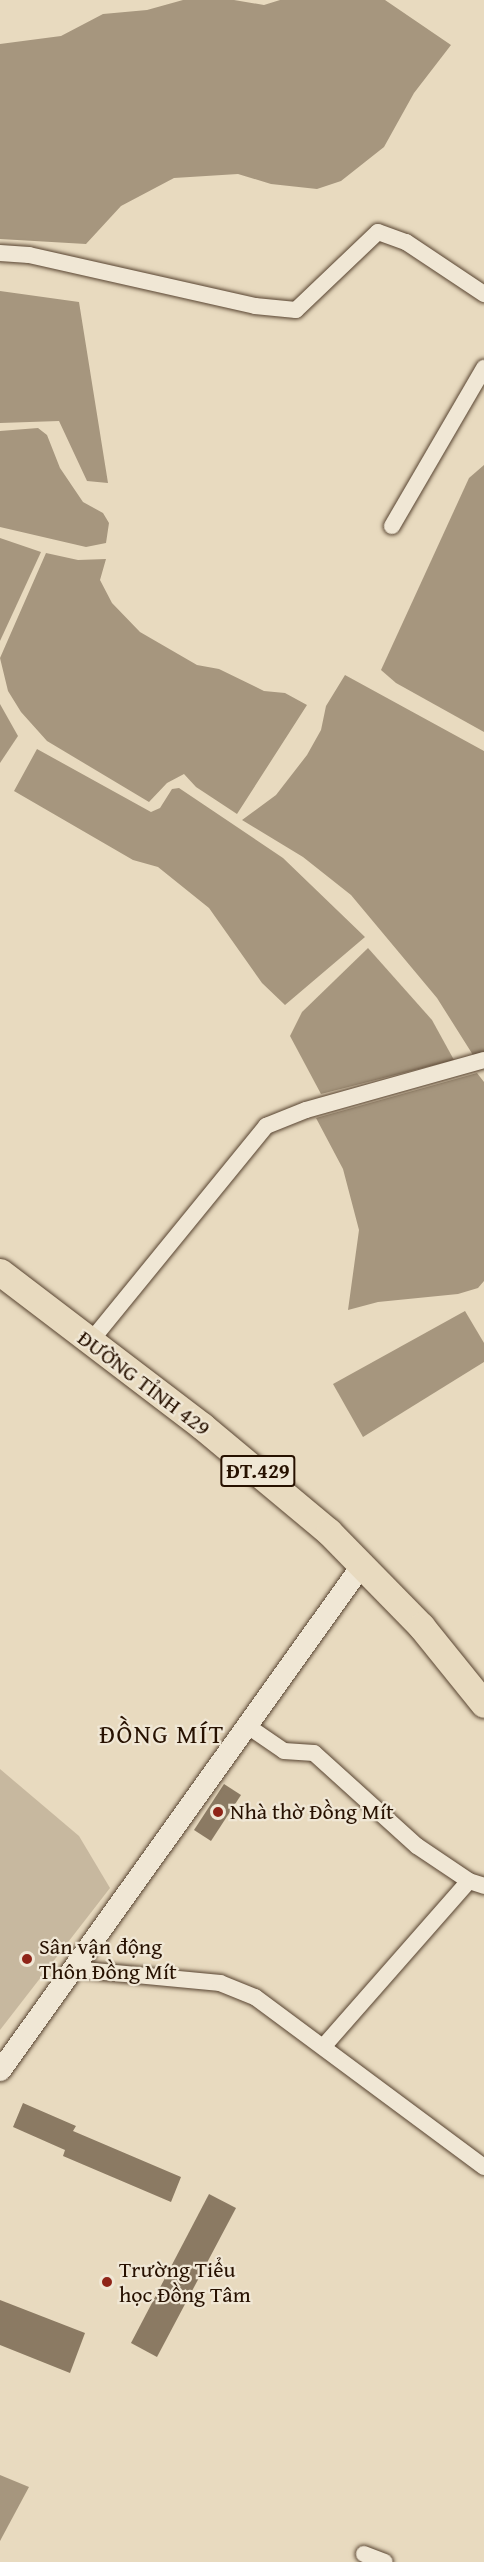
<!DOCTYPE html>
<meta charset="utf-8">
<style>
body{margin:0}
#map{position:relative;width:484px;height:2562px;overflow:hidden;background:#e8dabf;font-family:"Gentium Book Plus",serif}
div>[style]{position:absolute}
.green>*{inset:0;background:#c7b89f}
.water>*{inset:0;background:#a6967e}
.building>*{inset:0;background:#8b7a63}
.roads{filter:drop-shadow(0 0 2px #574330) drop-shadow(0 0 2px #574330)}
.minor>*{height:16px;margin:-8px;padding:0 8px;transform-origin:8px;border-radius:8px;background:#f0e7d5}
.tertiary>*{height:21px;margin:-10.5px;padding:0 10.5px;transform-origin:10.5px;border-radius:10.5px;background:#f0e7d5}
.primary>*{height:27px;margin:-13.5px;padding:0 13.5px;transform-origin:13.5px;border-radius:13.5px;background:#e8dabf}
.dots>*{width:16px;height:16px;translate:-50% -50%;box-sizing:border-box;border:3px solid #f0e7d5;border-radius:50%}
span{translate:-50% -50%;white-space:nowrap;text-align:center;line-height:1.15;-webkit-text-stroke:4.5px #f0e7d5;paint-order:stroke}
.shield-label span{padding:2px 4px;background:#f0e7d5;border:2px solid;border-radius:4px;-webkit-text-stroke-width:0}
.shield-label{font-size:21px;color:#271100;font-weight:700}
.street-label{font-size:22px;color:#271100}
.poi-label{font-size:22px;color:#271100}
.left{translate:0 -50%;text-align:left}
.quarter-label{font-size:26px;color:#271100;letter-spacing:1.5px}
</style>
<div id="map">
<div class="green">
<i style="clip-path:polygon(0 1769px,79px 1836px,110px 1888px,0 2030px)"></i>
</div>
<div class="water">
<i style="clip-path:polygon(183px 0,234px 0,264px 5px,280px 0,385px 0,451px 45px,414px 93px,384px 147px,341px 181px,317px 189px,271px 184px,238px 174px,174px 178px,121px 206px,86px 244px,0 239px,0 44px,61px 36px,103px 14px,147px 10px)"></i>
<i style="clip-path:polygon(0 291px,79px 302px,108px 483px,87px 481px,59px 421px,0 423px)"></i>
<i style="clip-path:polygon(38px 428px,47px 435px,60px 468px,83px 502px,103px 513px,109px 523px,106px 543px,86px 547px,0 527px,0 431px)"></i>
<i style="clip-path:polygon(484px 465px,484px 732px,396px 683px,381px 670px,469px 478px)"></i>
<i style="clip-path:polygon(0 538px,41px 552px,0 641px)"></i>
<i style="clip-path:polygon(46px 553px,78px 560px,106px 559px,100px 580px,112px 603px,140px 632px,197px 665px,219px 669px,264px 691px,285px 693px,307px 705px,237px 814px,196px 787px,184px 774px,167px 783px,149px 802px,47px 741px,21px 712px,8px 691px,0 658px)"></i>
<i style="clip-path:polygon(345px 675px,484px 751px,484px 1052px,473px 1055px,437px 998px,351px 895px,303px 857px,242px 820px,276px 795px,307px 755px,321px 730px,326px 706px)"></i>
<i style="clip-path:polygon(0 704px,18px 736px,0 763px)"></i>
<i style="clip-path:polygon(37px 749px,151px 812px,160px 808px,172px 789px,179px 788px,283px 858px,365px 937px,285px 1005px,262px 983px,209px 908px,158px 867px,133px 860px,14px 791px)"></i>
<i style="clip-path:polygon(368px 948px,432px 1020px,454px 1060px,321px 1094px,290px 1036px,302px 1012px)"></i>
<i style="clip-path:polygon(477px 1073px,484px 1082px,484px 1281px,478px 1288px,458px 1294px,378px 1302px,348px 1310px,359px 1230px,343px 1169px,316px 1118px)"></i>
<i style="clip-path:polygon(465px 1311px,484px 1343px,484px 1362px,363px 1437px,333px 1384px)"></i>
<i style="clip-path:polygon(0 2475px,29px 2487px,0 2541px)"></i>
</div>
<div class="building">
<i style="clip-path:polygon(224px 1784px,241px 1795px,211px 1841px,194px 1830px)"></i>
<i style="clip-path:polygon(23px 2103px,76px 2126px,73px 2131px,181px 2177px,171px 2202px,63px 2156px,65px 2150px,13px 2127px)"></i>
<i style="clip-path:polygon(209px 2194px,236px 2208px,157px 2357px,131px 2343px)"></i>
<i style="clip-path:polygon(0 2300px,85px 2333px,70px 2373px,0 2345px)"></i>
</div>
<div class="roads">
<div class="minor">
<i style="left:0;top:253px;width:29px;rotate:4deg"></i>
<i style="left:29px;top:255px;width:232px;rotate:12.7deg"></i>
<i style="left:255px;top:306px;width:41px;rotate:5.6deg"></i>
<i style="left:296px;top:310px;width:113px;rotate:-43.6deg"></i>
<i style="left:378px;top:232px;width:30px;rotate:20deg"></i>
<i style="left:406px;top:242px;width:94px;rotate:33.7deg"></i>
<i style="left:392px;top:526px;width:183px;rotate:-59.8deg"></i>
<i style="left:90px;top:1342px;width:279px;rotate:-50.8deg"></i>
<i style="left:266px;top:1126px;width:43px;rotate:-21.8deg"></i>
<i style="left:306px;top:1110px;width:185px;rotate:-15.7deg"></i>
<i style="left:249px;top:1727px;width:42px;rotate:34.4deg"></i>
<i style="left:284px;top:1751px;width:30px;rotate:4deg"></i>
<i style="left:314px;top:1753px;width:139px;rotate:42.1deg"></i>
<i style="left:417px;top:1846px;width:63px;rotate:33.9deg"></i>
<i style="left:469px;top:1881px;width:16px;rotate:18deg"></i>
<i style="left:73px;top:1969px;width:148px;rotate:5.4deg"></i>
<i style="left:220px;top:1983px;width:38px;rotate:22deg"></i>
<i style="left:255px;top:1997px;width:285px;rotate:36.6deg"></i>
<i style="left:323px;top:2047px;width:221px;rotate:-48.7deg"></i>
<i style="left:364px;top:2554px;width:22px;rotate:21deg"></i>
</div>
<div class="tertiary">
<i style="left:0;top:2070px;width:622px;rotate:-54.42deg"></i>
</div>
<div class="primary">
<i style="left:0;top:1272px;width:254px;rotate:37.3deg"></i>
<i style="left:202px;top:1426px;width:165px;rotate:39.8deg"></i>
<i style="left:329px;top:1532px;width:132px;rotate:45.6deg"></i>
<i style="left:421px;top:1626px;width:100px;rotate:51.1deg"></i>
</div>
</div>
<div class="dots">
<i style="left:218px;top:1812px;background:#8f2418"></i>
<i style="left:27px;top:1959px;background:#8f2418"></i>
<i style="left:107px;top:2282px;background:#8f2418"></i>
</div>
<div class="shield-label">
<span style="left:258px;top:1471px">ĐT.429</span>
</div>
<div class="street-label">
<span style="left:144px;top:1383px;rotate:37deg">ĐƯỜNG TỈNH 429</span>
</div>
<div class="poi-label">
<span class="left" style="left:230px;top:1812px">Nhà thờ Đồng Mít</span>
<span class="left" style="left:39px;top:1959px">Sân vận động<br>Thôn Đồng Mít</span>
<span class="left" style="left:119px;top:2282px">Trường Tiểu<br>học Đồng Tâm</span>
</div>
<div class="quarter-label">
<span style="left:162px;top:1734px">ĐỒNG MÍT</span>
</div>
</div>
